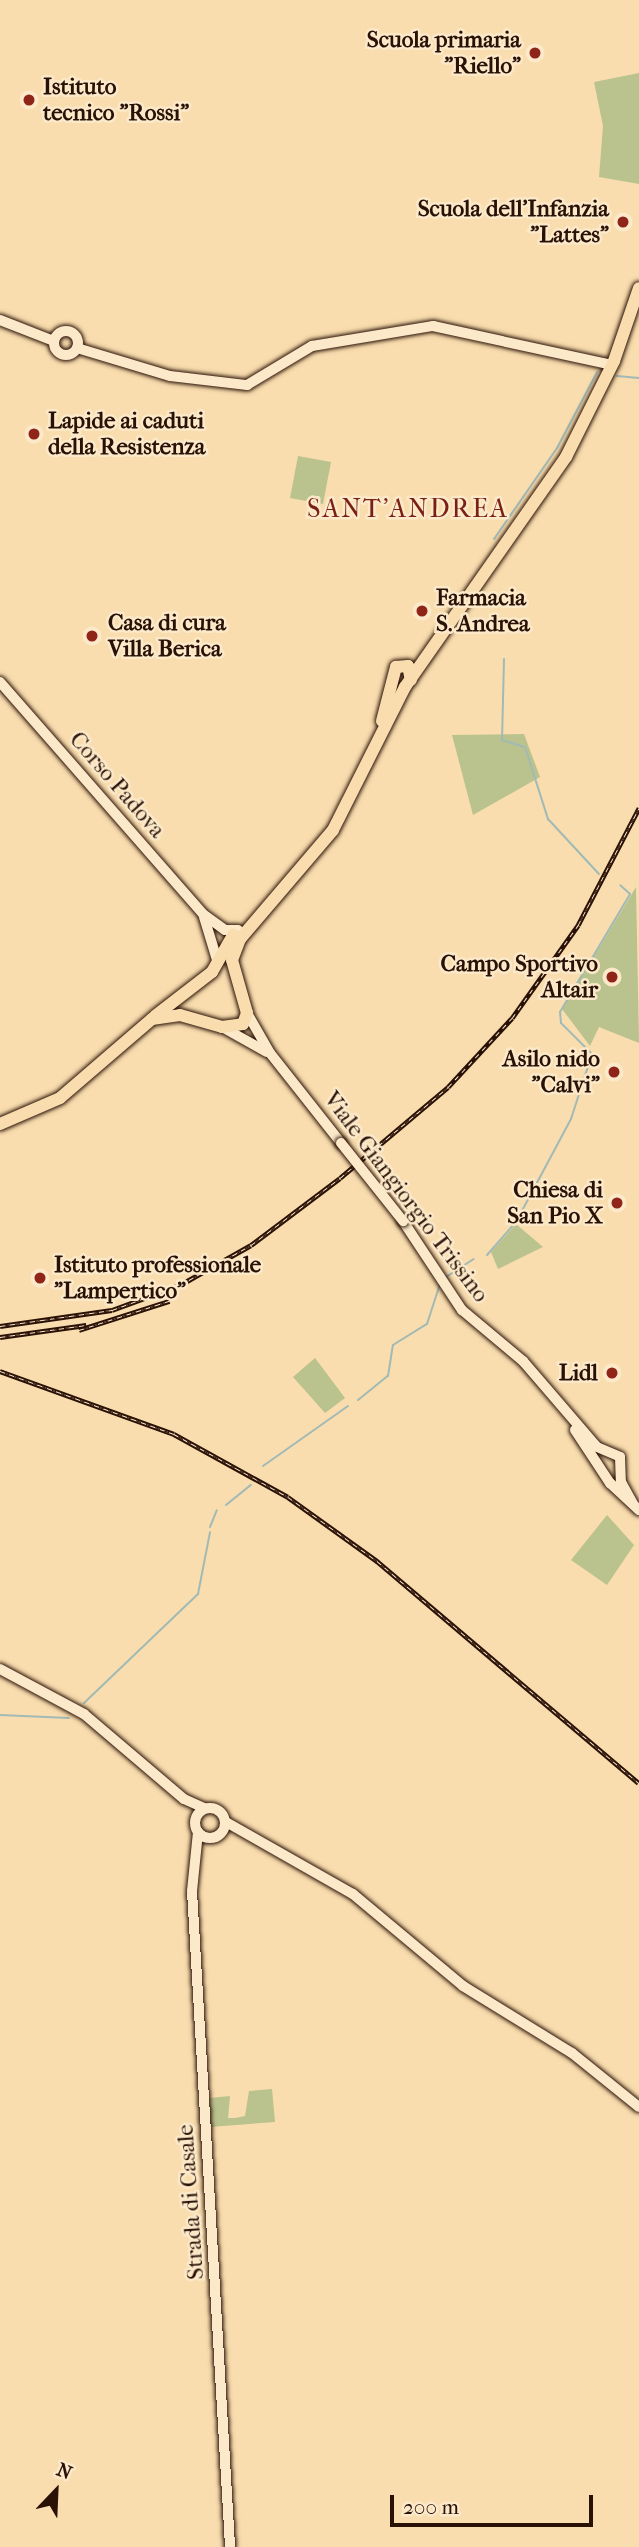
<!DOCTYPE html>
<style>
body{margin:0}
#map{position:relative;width:639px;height:2547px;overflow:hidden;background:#f9ddae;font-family:"IM FELL French Canon",serif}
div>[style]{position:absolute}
.green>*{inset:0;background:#bac28d}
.stream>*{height:2px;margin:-1px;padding:0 1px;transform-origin:1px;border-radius:1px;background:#a1bab5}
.roads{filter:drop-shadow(0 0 2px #2a1106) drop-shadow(0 0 2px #2a1106)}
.secondary>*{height:10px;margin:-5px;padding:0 5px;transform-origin:5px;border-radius:5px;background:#fbe9ca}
.secondary>.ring{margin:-5px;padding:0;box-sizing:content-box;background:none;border:10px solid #fbe9ca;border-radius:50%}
.primary>*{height:12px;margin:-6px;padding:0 6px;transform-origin:6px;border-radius:6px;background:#f9ddae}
.rail>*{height:4.5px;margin-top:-2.25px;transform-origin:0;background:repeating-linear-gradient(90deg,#fbe9ca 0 5px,#2a1106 0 10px);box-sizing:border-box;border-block:2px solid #2a1106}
.bridges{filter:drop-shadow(0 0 2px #2a1106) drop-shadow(0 0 2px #2a1106)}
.secondary-bridge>*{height:10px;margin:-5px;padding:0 5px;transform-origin:5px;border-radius:5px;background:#fbe9ca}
.dots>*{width:19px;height:19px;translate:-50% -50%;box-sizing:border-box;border:4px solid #fbe9ca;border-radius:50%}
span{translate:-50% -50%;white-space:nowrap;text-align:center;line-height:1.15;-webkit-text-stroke:5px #fbe9ca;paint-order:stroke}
.poi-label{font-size:23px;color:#2a1106;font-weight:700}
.right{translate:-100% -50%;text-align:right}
.left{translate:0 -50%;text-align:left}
.street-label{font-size:23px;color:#2a1106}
.quarter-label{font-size:26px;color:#7a1f14;letter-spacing:2px}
.north{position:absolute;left:21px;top:2456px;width:70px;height:70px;-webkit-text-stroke:5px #fbe9ca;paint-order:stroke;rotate:23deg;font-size:19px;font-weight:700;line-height:28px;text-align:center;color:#2a1106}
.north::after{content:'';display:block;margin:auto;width:24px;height:32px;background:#2a1106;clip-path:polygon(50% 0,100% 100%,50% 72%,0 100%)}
.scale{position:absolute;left:390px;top:2495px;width:203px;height:32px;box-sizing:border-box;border:4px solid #2a1106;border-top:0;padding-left:9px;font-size:21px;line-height:24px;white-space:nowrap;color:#2a1106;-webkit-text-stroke:5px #fbe9ca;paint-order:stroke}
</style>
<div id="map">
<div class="green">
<i style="clip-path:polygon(639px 73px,639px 184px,599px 177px,603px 126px,594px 82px)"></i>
<i style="clip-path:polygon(298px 456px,331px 462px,323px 504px,290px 498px)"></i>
<i style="clip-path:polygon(524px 734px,540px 777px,473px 815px,452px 735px)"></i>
<i style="clip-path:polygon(636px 887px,639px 1043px,599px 1027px,590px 1046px,562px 1009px)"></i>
<i style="clip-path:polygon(516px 1224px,543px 1247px,498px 1269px,491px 1252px)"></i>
<i style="clip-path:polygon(315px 1358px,345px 1398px,325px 1413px,293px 1377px)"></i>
<i style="clip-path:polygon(607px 1515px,634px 1545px,607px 1585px,571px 1560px)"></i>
<i style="clip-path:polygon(272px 2089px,275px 2122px,210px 2127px,210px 2098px,230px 2096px,228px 2118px,235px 2118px,245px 2116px,249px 2091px)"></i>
</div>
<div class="stream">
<i style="left:617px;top:376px;width:22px;rotate:5deg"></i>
<i style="left:494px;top:539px;width:111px;rotate:-55.3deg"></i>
<i style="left:557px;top:448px;width:86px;rotate:-62.2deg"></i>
<i style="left:504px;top:659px;width:81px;rotate:91.4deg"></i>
<i style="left:502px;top:740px;width:24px;rotate:17deg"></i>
<i style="left:525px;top:747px;width:76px;rotate:72.3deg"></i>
<i style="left:548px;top:819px;width:75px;rotate:47.2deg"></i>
<i style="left:487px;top:1255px;width:44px;rotate:-48.7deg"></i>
<i style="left:516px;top:1222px;width:117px;rotate:-61.9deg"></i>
<i style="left:571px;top:1119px;width:68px;rotate:-72.1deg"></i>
<i style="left:592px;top:1054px;width:44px;rotate:-135deg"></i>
<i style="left:561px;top:1023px;width:11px;rotate:-95deg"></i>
<i style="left:560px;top:1012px;width:137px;rotate:-59.3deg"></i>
<i style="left:630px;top:894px;width:13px;rotate:-138deg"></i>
<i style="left:446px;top:1277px;width:33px;rotate:-33deg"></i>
<i style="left:358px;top:1400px;width:38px;rotate:-39deg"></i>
<i style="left:388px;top:1376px;width:31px;rotate:-81deg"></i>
<i style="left:393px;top:1345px;width:40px;rotate:-32deg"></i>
<i style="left:427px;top:1324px;width:42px;rotate:-72deg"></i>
<i style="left:263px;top:1466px;width:104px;rotate:-35.2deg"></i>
<i style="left:226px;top:1505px;width:32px;rotate:-39deg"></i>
<i style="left:210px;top:1527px;width:18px;rotate:-68deg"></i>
<i style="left:84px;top:1703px;width:158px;rotate:-43.7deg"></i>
<i style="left:198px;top:1594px;width:63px;rotate:-79deg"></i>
<i style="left:0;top:1715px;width:69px;rotate:2.5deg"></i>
</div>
<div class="roads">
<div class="secondary">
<i style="left:0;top:320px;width:58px;rotate:21.3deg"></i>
<i class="ring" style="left:54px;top:331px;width:14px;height:14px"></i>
<i style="left:77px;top:348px;width:97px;rotate:16.8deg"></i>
<i style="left:170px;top:376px;width:78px;rotate:6.7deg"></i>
<i style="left:247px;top:385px;width:76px;rotate:-31deg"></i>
<i style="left:312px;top:346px;width:123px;rotate:-9.4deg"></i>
<i style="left:433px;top:326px;width:183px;rotate:12.3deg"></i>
<i style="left:0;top:682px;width:308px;rotate:48.8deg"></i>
<i style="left:203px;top:914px;width:27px;rotate:36deg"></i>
<i style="left:225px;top:930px;width:13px"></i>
<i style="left:204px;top:917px;width:48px;rotate:73.1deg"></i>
<i style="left:247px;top:1013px;width:46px;rotate:60.1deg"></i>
<i style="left:270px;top:1053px;width:115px;rotate:51.7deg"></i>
<i style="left:222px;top:1027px;width:51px;rotate:29.1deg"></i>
<i style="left:403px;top:1221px;width:107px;rotate:56.5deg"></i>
<i style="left:462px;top:1310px;width:80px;rotate:39.9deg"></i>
<i style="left:523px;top:1361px;width:113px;rotate:49.3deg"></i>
<i style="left:597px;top:1447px;width:25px;rotate:23deg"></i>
<i style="left:620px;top:1457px;width:25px;rotate:88deg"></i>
<i style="left:621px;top:1482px;width:25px;rotate:61deg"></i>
<i style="left:575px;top:1430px;width:64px;rotate:56.6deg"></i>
<i style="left:610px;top:1483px;width:40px;rotate:43deg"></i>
<i style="left:0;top:1669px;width:95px;rotate:28.2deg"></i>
<i style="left:84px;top:1714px;width:131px;rotate:40.4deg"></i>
<i style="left:184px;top:1799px;width:22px;rotate:24deg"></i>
<i class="ring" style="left:195px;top:1808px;width:20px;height:20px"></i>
<i style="left:226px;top:1822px;width:146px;rotate:29.6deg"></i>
<i style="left:353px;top:1894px;width:143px;rotate:39.9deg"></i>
<i style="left:463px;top:1986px;width:128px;rotate:31.6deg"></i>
<i style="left:572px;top:2053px;width:86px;rotate:38.9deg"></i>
<i style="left:198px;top:1832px;width:59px;rotate:95.8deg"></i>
<i style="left:192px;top:1891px;width:657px;rotate:86.68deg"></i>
</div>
<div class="primary">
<i style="left:382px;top:721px;width:56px;rotate:-75.5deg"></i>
<i style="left:396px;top:667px;width:12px;rotate:-5deg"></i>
<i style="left:408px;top:666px;width:14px;rotate:78deg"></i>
<i style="left:155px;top:1016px;width:72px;rotate:-37.7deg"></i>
<i style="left:212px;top:972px;width:43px;rotate:-60.4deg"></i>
<i style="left:0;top:1124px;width:65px;rotate:-23.4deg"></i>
<i style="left:60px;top:1098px;width:121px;rotate:-40.7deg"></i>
<i style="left:152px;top:1019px;width:28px;rotate:-8deg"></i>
<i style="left:180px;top:1015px;width:44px;rotate:15.9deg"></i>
<i style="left:222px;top:1027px;width:21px;rotate:-8deg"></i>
<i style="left:243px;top:1024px;width:12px;rotate:-70deg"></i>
<i style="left:247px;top:1013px;width:55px;rotate:-105.8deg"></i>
<i style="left:232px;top:960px;width:22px;rotate:-69deg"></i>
<i style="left:240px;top:939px;width:143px;rotate:-49.5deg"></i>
<i style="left:333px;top:830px;width:160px;rotate:-63.3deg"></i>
<i style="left:405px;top:687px;width:281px;rotate:-55deg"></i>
<i style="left:566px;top:457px;width:107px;rotate:-63.4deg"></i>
<i style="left:614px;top:361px;width:77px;rotate:-71.1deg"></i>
</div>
</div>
<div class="rail">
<i style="left:0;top:1326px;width:113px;rotate:-8.1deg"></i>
<i style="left:112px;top:1310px;width:72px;rotate:-20.2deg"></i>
<i style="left:180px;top:1285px;width:81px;rotate:-29.4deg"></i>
<i style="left:251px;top:1245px;width:111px;rotate:-37deg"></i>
<i style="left:340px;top:1178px;width:141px;rotate:-40.1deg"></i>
<i style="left:448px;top:1087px;width:94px;rotate:-47.2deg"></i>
<i style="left:512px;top:1018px;width:114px;rotate:-54.6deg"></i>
<i style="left:578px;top:925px;width:132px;rotate:-62.5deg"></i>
<i style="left:79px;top:1330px;width:95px;rotate:-17.9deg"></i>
<i style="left:0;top:1337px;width:87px;rotate:-7.9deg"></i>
<i style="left:0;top:1371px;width:185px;rotate:19.9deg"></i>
<i style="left:174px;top:1434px;width:130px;rotate:28.9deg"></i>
<i style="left:288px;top:1497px;width:110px;rotate:35.7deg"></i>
<i style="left:377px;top:1561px;width:343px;rotate:40.3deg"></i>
</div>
<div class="bridges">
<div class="secondary-bridge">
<i style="left:341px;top:1143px;width:100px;rotate:51.5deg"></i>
</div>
</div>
<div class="dots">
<i style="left:535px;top:53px;background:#8f2418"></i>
<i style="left:29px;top:100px;background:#8f2418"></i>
<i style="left:623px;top:222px;background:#8f2418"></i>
<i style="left:34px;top:434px;background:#8f2418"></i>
<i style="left:422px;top:611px;background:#8f2418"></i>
<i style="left:92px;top:636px;background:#8f2418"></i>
<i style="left:612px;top:977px;background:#8f2418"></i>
<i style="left:614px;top:1072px;background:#8f2418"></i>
<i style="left:617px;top:1203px;background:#8f2418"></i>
<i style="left:40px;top:1278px;background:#8f2418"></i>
<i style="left:612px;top:1373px;background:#8f2418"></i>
</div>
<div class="poi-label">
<span class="right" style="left:521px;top:53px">Scuola primaria<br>"Riello"</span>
<span class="left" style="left:43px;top:100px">Istituto<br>tecnico "Rossi"</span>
<span class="right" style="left:609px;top:222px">Scuola dell'Infanzia<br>"Lattes"</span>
<span class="left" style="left:48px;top:434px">Lapide ai caduti<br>della Resistenza</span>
<span class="left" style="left:436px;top:611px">Farmacia<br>S. Andrea</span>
<span class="left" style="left:108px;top:636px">Casa di cura<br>Villa Berica</span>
<span class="right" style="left:598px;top:977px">Campo Sportivo<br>Altair</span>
<span class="right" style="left:600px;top:1072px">Asilo nido<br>"Calvi"</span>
<span class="right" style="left:603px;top:1203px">Chiesa di<br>San Pio X</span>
<span class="left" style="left:54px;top:1278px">Istituto professionale<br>"Lampertico"</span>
<span class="right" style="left:598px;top:1373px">Lidl</span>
</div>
<div class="street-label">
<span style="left:117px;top:785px;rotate:49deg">Corso Padova</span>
<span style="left:406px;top:1197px;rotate:53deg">Viale Giangiorgio Trissino</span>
<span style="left:191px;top:2202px;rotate:-94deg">Strada di Casale</span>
</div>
<div class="quarter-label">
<span style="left:408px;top:509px">SANT'ANDREA</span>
</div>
<div class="north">N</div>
<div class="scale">200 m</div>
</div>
